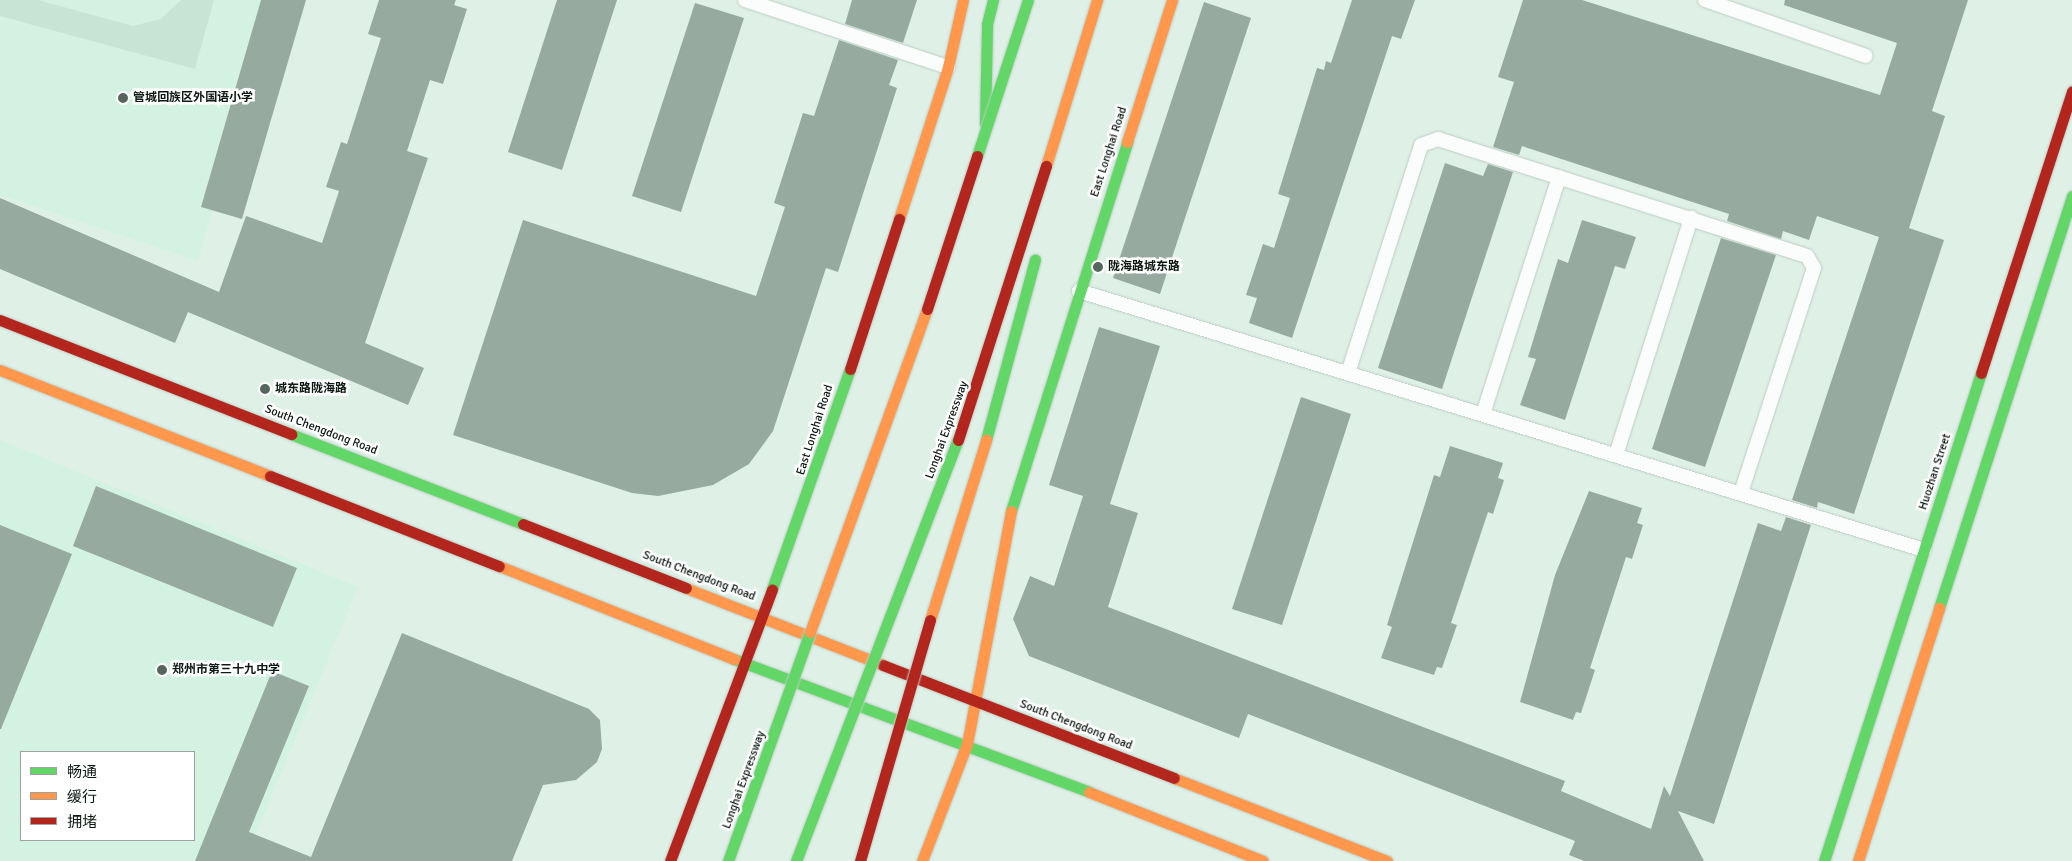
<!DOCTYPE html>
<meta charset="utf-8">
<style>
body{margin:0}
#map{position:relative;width:2072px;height:861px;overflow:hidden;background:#dff1e7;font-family:Signika,"Noto Sans SC",sans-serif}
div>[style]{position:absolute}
.built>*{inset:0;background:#d4f2e2}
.green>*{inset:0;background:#c7e5d4}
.building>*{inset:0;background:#97aaa0}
.roads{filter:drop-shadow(0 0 1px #bdccc4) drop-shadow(0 0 1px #bdccc4)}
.lane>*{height:14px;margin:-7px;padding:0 7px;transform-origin:7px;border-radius:7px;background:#fafdfb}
.fast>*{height:11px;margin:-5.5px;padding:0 5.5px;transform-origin:5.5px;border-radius:5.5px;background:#63d668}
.slow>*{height:11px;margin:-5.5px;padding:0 5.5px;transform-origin:5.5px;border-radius:5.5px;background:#ff974d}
.jam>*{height:11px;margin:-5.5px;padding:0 5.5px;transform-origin:5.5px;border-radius:5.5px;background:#b3261e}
.bridges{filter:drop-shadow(0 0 1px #bdccc4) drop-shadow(0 0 1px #bdccc4)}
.fast-bridge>*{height:11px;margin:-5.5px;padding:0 5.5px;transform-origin:5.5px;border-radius:5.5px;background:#63d668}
.slow-bridge>*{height:11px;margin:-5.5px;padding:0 5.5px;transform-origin:5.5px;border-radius:5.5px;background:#ff974d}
.jam-bridge>*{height:11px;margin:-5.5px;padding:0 5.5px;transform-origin:5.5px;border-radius:5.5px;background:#b3261e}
.dots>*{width:14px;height:14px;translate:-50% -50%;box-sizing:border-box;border:2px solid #fff;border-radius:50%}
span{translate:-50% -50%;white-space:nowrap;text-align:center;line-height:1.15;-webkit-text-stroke:5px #fff;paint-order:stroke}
.poi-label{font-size:12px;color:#0d1913;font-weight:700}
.left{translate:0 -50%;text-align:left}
.street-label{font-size:12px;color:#0d1913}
.legend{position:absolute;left:20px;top:751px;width:175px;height:90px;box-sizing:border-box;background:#fff;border:1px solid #9ea3a1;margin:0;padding:6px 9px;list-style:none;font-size:15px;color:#0d1913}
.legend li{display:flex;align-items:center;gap:10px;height:25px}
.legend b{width:25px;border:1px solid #9ea3a1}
</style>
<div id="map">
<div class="built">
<i style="clip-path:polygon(0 0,274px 0,198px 261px,0 195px)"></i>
<i style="clip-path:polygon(evenodd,0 440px,358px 587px,245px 861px,0 861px,0 440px,21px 752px,194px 752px,194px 840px,21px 840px,21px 752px)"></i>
</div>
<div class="green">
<i style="clip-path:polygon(0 0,38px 0,133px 26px,161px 19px,181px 0,214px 0,195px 69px,0 16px)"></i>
</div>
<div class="building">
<i style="clip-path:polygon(261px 0,306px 0,242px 219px,201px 207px)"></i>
<i style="clip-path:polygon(379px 0,456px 0,454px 5px,467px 9px,443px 84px,430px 80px,407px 151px,428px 158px,365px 343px,424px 368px,408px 405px,188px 312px,175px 343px,0 269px,0 198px,219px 292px,246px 216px,322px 243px,339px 191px,326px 187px,341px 142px,347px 144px,381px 38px,368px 34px)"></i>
<i style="clip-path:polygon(557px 0,617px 0,562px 170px,508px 152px)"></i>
<i style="clip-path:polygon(852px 0,917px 0,903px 43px,845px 24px)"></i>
<i style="clip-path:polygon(1352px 0,1415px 0,1401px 39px,1392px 36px,1292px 338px,1249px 323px,1257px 298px,1246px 295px,1263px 244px,1274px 248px,1290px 198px,1278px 194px,1317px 68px,1324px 70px,1326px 61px,1331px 63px)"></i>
<i style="clip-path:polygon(1523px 0,1582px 0,1880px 95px,1897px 43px,1784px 5px,1785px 0,1968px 0,1932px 111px,1945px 116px,1909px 228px,1944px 240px,1854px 514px,1818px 502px,1817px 508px,1792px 500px,1879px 237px,1817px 216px,1809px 240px,1783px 231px,1781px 239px,1727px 221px,1729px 214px,1522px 146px,1519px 155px,1493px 147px,1514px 82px,1498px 77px)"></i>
<i style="clip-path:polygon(1204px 2px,1251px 18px,1160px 294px,1113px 278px)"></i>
<i style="clip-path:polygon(695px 3px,744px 18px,681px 212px,632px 196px)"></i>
<i style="clip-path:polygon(839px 40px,898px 60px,889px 85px,897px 88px,838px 272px,826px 268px,773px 431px,749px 464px,713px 485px,658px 496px,632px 493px,453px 435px,523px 220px,756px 296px,785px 207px,774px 203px,803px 113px,814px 116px)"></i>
<i style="clip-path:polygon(1445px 163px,1483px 176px,1488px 164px,1513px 172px,1442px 389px,1378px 368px)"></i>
<i style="clip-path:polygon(1582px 220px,1636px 237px,1625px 269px,1615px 266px,1565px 420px,1520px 405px,1536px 359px,1528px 357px,1558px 259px,1568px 263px)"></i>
<i style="clip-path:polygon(1721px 238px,1776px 255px,1705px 467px,1652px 449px)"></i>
<i style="clip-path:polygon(1099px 327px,1160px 346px,1110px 504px,1138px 513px,1108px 607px,1565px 781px,1561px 791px,1651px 829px,1664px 786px,1670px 796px,1758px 523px,1781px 531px,1786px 517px,1811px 525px,1714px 824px,1678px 811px,1704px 861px,1584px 861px,1569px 855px,1575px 841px,1248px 714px,1239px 738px,1029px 656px,1013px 619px,1030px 576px,1054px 586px,1083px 496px,1049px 485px)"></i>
<i style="clip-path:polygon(1301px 397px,1351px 414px,1282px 625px,1232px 609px)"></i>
<i style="clip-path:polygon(1450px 446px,1503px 463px,1498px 478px,1504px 480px,1493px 514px,1488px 512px,1451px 623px,1457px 625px,1442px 668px,1437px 667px,1434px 675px,1381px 658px,1392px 627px,1387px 625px,1434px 475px,1440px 477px)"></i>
<i style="clip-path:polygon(96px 486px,297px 568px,273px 627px,73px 546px)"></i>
<i style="clip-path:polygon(1589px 491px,1642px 508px,1637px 523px,1643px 525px,1632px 559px,1626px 557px,1590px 668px,1595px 670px,1581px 713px,1576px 712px,1573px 720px,1520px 702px,1555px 575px)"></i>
<i style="clip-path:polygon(0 525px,72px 554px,1px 729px,0 729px)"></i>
<i style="clip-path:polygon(402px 633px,589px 709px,600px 720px,602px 749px,597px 762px,576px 780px,543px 785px,512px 861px,195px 861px,272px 671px,309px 686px,249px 832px,311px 857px)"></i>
</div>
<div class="roads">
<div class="lane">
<i style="left:745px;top:0;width:214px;rotate:18.3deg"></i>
<i style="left:1705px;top:0;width:170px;rotate:19.2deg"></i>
<i style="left:1079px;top:291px;width:884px;rotate:17.04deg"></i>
<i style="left:1348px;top:373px;width:239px;rotate:-72.2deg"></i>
<i style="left:1421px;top:145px;width:18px;rotate:-19deg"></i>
<i style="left:1438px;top:139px;width:387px;rotate:17.6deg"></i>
<i style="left:1807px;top:256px;width:14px;rotate:60deg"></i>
<i style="left:1814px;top:268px;width:237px;rotate:108deg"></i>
<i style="left:1483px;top:414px;width:249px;rotate:-72.2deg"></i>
<i style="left:1616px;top:455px;width:249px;rotate:-72.4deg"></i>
</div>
<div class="fast">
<i style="left:985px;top:123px;width:99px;rotate:-88.8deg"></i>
<i style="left:987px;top:24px;width:25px;rotate:-76deg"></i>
<i style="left:291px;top:434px;width:249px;rotate:21.2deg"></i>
<i style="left:1011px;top:511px;width:387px;rotate:-72.5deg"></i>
<i style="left:772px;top:589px;width:233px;rotate:-70.5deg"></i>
<i style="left:1939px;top:608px;width:433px;rotate:-72.1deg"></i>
<i style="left:734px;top:659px;width:379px;rotate:20.5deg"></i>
<i style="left:1824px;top:861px;width:513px;rotate:-72.17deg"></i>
</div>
<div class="slow">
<i style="left:1127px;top:142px;width:149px;rotate:-72.4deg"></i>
<i style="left:899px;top:219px;width:160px;rotate:-72.1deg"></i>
<i style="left:948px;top:67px;width:69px;rotate:-77.4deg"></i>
<i style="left:0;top:370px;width:290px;rotate:21.4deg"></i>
<i style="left:499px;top:566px;width:253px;rotate:21.6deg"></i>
<i style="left:686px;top:588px;width:212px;rotate:21.3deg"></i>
<i style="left:1174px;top:778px;width:229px;rotate:21.3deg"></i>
<i style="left:1089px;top:792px;width:187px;rotate:21.6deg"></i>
<i style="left:922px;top:861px;width:125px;rotate:-69deg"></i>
<i style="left:967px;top:744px;width:237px;rotate:-79.3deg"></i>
<i style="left:1858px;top:861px;width:266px;rotate:-72.2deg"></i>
</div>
<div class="jam">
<i style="left:0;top:320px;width:313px;rotate:21.4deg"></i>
<i style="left:850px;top:369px;width:158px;rotate:-71.9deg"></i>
<i style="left:1981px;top:373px;width:296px;rotate:-72.1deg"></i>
<i style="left:270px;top:476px;width:246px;rotate:21.5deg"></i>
<i style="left:523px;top:524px;width:175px;rotate:21.4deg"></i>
<i style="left:883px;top:665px;width:312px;rotate:21.2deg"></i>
<i style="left:670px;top:861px;width:290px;rotate:-69.4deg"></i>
</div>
</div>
<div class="bridges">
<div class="fast-bridge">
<i style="left:977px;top:156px;width:164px;rotate:-71.9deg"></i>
<i style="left:986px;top:440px;width:187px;rotate:-74.8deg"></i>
<i style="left:728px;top:861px;width:243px;rotate:-70.3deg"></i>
<i style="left:796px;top:861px;width:451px;rotate:-69deg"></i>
</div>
<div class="slow-bridge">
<i style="left:1046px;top:166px;width:174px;rotate:-72.9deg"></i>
<i style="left:930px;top:620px;width:189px;rotate:-72.7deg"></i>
<i style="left:810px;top:632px;width:344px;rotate:-70.1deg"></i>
</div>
<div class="jam-bridge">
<i style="left:927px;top:309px;width:161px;rotate:-71.9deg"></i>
<i style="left:958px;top:440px;width:288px;rotate:-72.2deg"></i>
<i style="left:860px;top:861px;width:251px;rotate:-73.8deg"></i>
</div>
</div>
<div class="dots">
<i style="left:123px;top:98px;background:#56655d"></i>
<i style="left:1098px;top:267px;background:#56655d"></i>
<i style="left:265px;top:389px;background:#56655d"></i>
<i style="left:162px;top:670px;background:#56655d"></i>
</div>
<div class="poi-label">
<span class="left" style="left:133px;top:98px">管城回族区外国语小学</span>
<span class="left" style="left:1108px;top:267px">陇海路城东路</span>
<span class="left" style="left:275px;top:389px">城东路陇海路</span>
<span class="left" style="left:172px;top:670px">郑州市第三十九中学</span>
</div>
<div class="street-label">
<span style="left:1109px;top:152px;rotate:-72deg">East Longhai Road</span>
<span style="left:321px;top:430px;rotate:21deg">South Chengdong Road</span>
<span style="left:815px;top:430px;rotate:-72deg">East Longhai Road</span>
<span style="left:947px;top:430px;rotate:-70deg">Longhai Expressway</span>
<span style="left:1935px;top:472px;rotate:-72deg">Huozhan Street</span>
<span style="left:699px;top:576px;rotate:21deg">South Chengdong Road</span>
<span style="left:1076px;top:725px;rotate:21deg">South Chengdong Road</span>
<span style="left:744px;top:780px;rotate:-70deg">Longhai Expressway</span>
</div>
<ul class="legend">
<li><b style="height:6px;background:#63d668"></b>畅通</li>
<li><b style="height:6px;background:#ff974d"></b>缓行</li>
<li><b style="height:6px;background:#b3261e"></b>拥堵</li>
</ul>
</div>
